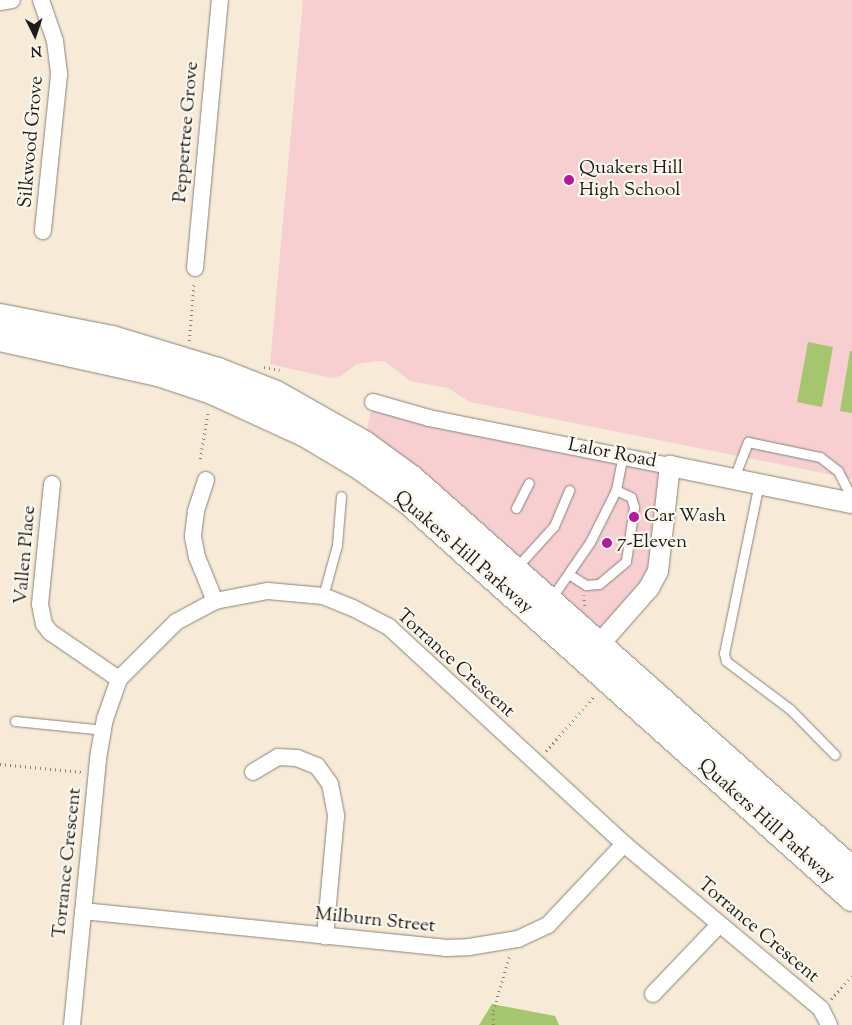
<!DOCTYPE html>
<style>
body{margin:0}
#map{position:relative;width:852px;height:1025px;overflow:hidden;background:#f7ead6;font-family:"Sorts Mill Goudy",serif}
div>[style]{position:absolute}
.built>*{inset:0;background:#f7cfd1}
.green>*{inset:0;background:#a5c66f}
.path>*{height:2.5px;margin-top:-1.25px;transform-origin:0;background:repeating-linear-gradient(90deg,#8a8379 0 1px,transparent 0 5px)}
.roads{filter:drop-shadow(0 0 1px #8a8379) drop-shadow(0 0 1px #8a8379)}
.service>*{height:9px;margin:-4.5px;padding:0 4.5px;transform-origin:4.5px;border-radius:4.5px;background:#fff}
.minor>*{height:16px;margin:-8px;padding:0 8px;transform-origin:8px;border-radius:8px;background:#fff}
.tertiary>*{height:20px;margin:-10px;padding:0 10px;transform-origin:10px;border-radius:10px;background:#fff}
.primary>*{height:26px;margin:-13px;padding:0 13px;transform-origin:13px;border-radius:13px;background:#fff}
.dots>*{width:14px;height:14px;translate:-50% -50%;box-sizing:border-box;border:2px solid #fbf7ec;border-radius:50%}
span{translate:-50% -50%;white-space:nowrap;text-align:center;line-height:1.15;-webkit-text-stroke:4.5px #fbf7ec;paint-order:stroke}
.street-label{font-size:19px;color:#1c1c1c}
.poi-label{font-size:19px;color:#1c1c1c}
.left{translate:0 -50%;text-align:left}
.north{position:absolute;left:10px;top:10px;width:50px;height:50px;-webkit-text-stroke:4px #fbf7ec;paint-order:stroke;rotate:176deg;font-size:14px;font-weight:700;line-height:20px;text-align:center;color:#1c1c1c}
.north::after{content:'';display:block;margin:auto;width:18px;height:22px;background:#1c1c1c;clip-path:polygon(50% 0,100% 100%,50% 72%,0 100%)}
</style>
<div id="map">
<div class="built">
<i style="clip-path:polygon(303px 0,852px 0,852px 479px,470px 402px,448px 388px,410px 381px,386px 362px,377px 361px,357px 364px,341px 376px,331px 378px,270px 364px)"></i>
<i style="clip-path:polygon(373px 402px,671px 465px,658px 571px,600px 644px,364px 444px)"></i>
</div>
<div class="green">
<i style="clip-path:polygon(808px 342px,833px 347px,822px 407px,797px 402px)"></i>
<i style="clip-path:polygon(850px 351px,852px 351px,852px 413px,840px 411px)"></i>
<i style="clip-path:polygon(492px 1004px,555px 1016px,559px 1025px,479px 1025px)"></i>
</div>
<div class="path">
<i style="left:189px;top:341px;width:59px;rotate:-85.2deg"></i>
<i style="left:264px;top:367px;width:16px;rotate:11deg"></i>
<i style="left:200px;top:459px;width:49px;rotate:-80.5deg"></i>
<i style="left:584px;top:595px;width:12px;rotate:85deg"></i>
<i style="left:546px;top:751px;width:74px;rotate:-48.8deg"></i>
<i style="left:0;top:764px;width:83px;rotate:5.5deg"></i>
<i style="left:831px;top:999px;width:31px;rotate:-48deg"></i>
<i style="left:493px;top:1025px;width:14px;rotate:-90deg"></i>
<i style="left:493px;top:1011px;width:59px;rotate:-73.4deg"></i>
</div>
<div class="roads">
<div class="service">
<i style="left:734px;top:478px;width:39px;rotate:-69deg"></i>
<i style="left:748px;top:442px;width:74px;rotate:11.8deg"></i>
<i style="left:820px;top:457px;width:23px;rotate:38deg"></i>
<i style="left:838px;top:471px;width:31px;rotate:63deg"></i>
<i style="left:759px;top:483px;width:174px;rotate:101.6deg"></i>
<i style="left:724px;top:653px;width:8px;rotate:76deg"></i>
<i style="left:726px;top:661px;width:80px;rotate:36.9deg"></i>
<i style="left:790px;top:709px;width:64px;rotate:45.6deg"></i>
<i style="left:516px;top:508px;width:28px;rotate:-63deg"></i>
<i style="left:515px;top:569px;width:58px;rotate:-47.8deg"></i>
<i style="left:554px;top:526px;width:39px;rotate:-67deg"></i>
<i style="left:570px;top:575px;width:19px;rotate:32deg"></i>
<i style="left:586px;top:585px;width:13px;rotate:-4deg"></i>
<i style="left:599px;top:584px;width:35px;rotate:-40deg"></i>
<i style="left:626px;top:561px;width:55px;rotate:-81.6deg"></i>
<i style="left:634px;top:507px;width:10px;rotate:-107deg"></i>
<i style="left:631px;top:497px;width:17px;rotate:-155deg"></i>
<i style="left:323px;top:596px;width:53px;rotate:-74.6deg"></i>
<i style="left:337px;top:545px;width:49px;rotate:-85.3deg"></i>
<i style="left:550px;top:600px;width:70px;rotate:-55.4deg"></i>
<i style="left:590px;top:542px;width:58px;rotate:-63.4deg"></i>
<i style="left:616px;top:490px;width:36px;rotate:-79deg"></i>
<i style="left:15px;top:721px;width:88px;rotate:5.8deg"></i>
</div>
<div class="minor">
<i style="left:41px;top:0;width:43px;rotate:71.1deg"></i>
<i style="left:55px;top:41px;width:34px;rotate:83deg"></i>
<i style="left:59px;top:75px;width:157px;rotate:95.9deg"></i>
<i style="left:0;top:2px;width:12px;rotate:-9deg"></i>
<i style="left:195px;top:268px;width:269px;rotate:-84.7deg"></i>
<i style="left:373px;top:402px;width:58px;rotate:15.9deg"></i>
<i style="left:429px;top:418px;width:246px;rotate:11.3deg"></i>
<i style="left:206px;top:480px;width:33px;rotate:108deg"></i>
<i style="left:196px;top:511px;width:26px;rotate:97deg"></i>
<i style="left:193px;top:537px;width:20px;rotate:79deg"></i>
<i style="left:197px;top:557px;width:48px;rotate:67.8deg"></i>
<i style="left:52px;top:484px;width:121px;rotate:95.7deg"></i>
<i style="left:40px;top:604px;width:20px;rotate:79deg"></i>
<i style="left:44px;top:624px;width:10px;rotate:53deg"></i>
<i style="left:50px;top:632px;width:83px;rotate:34.3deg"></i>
<i style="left:253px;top:772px;width:29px;rotate:-31deg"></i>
<i style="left:278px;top:757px;width:19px;rotate:3deg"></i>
<i style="left:297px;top:758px;width:22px;rotate:22deg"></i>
<i style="left:317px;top:766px;width:22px;rotate:54deg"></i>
<i style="left:330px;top:784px;width:33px;rotate:79deg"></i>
<i style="left:336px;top:816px;width:121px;rotate:95.2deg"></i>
<i style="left:83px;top:911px;width:364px;rotate:5.8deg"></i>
<i style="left:445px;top:948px;width:24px;rotate:-2deg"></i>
<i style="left:469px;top:947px;width:50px;rotate:-9.3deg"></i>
<i style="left:518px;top:939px;width:33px;rotate:-25deg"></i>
<i style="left:548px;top:925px;width:111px;rotate:-46.8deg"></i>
<i style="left:653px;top:994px;width:94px;rotate:-46.3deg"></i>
<i style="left:72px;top:1025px;width:268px;rotate:-84.4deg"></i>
<i style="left:98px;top:758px;width:40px;rotate:-80deg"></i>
<i style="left:105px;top:719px;width:42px;rotate:-70.7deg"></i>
<i style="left:119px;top:679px;width:81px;rotate:-45deg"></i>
<i style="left:176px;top:622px;width:44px;rotate:-28.3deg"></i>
<i style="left:215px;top:601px;width:54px;rotate:-10.7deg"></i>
<i style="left:268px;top:591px;width:55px;rotate:5.2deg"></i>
<i style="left:323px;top:596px;width:32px;rotate:22deg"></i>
<i style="left:353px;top:608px;width:41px;rotate:27.8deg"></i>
<i style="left:389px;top:627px;width:320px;rotate:42.7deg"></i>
<i style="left:624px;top:844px;width:257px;rotate:39.9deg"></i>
<i style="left:821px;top:1009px;width:18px;rotate:63deg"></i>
</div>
<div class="tertiary">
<i style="left:589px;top:656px;width:91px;rotate:-48.6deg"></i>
<i style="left:649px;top:588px;width:19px;rotate:-62deg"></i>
<i style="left:658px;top:571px;width:106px;rotate:-83.5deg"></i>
<i style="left:670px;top:466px;width:186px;rotate:11.5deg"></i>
</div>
<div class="primary">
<i style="left:0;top:317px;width:114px;rotate:11.1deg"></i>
<i style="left:112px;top:339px;width:111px;rotate:16.8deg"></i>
<i style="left:218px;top:371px;width:62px;rotate:21.6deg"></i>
<i style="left:276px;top:394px;width:101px;rotate:29.6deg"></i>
<i style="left:364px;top:444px;width:59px;rotate:36.1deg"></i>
<i style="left:412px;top:479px;width:589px;rotate:41.63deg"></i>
<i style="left:0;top:338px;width:162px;rotate:12.5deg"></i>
<i style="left:158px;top:373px;width:57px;rotate:18.4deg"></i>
<i style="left:212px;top:391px;width:103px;rotate:24.6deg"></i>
<i style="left:306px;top:434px;width:64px;rotate:31deg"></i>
<i style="left:361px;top:467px;width:57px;rotate:35.7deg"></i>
<i style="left:407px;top:500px;width:597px;rotate:41.81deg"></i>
</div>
</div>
<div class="dots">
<i style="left:569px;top:180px;background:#b5179e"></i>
<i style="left:634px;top:517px;background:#b5179e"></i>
<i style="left:607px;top:543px;background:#b5179e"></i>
</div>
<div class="street-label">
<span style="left:187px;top:132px;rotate:-85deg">Peppertree Grove</span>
<span style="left:32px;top:142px;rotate:-85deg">Silkwood Grove</span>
<span style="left:612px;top:454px;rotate:11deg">Lalor Road</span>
<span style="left:463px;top:553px;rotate:41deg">Quakers Hill Parkway</span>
<span style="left:26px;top:555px;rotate:-85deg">Vallen Place</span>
<span style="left:455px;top:664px;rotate:42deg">Torrance Crescent</span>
<span style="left:766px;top:822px;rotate:42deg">Quakers Hill Parkway</span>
<span style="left:68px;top:863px;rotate:-84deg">Torrance Crescent</span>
<span style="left:375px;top:921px;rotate:6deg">Milburn Street</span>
<span style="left:758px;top:931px;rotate:40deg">Torrance Crescent</span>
</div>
<div class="poi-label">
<span class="left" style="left:579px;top:180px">Quakers Hill<br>High School</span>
<span class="left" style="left:644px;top:517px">Car Wash</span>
<span class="left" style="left:617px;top:543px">7-Eleven</span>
</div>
<div class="north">N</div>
</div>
